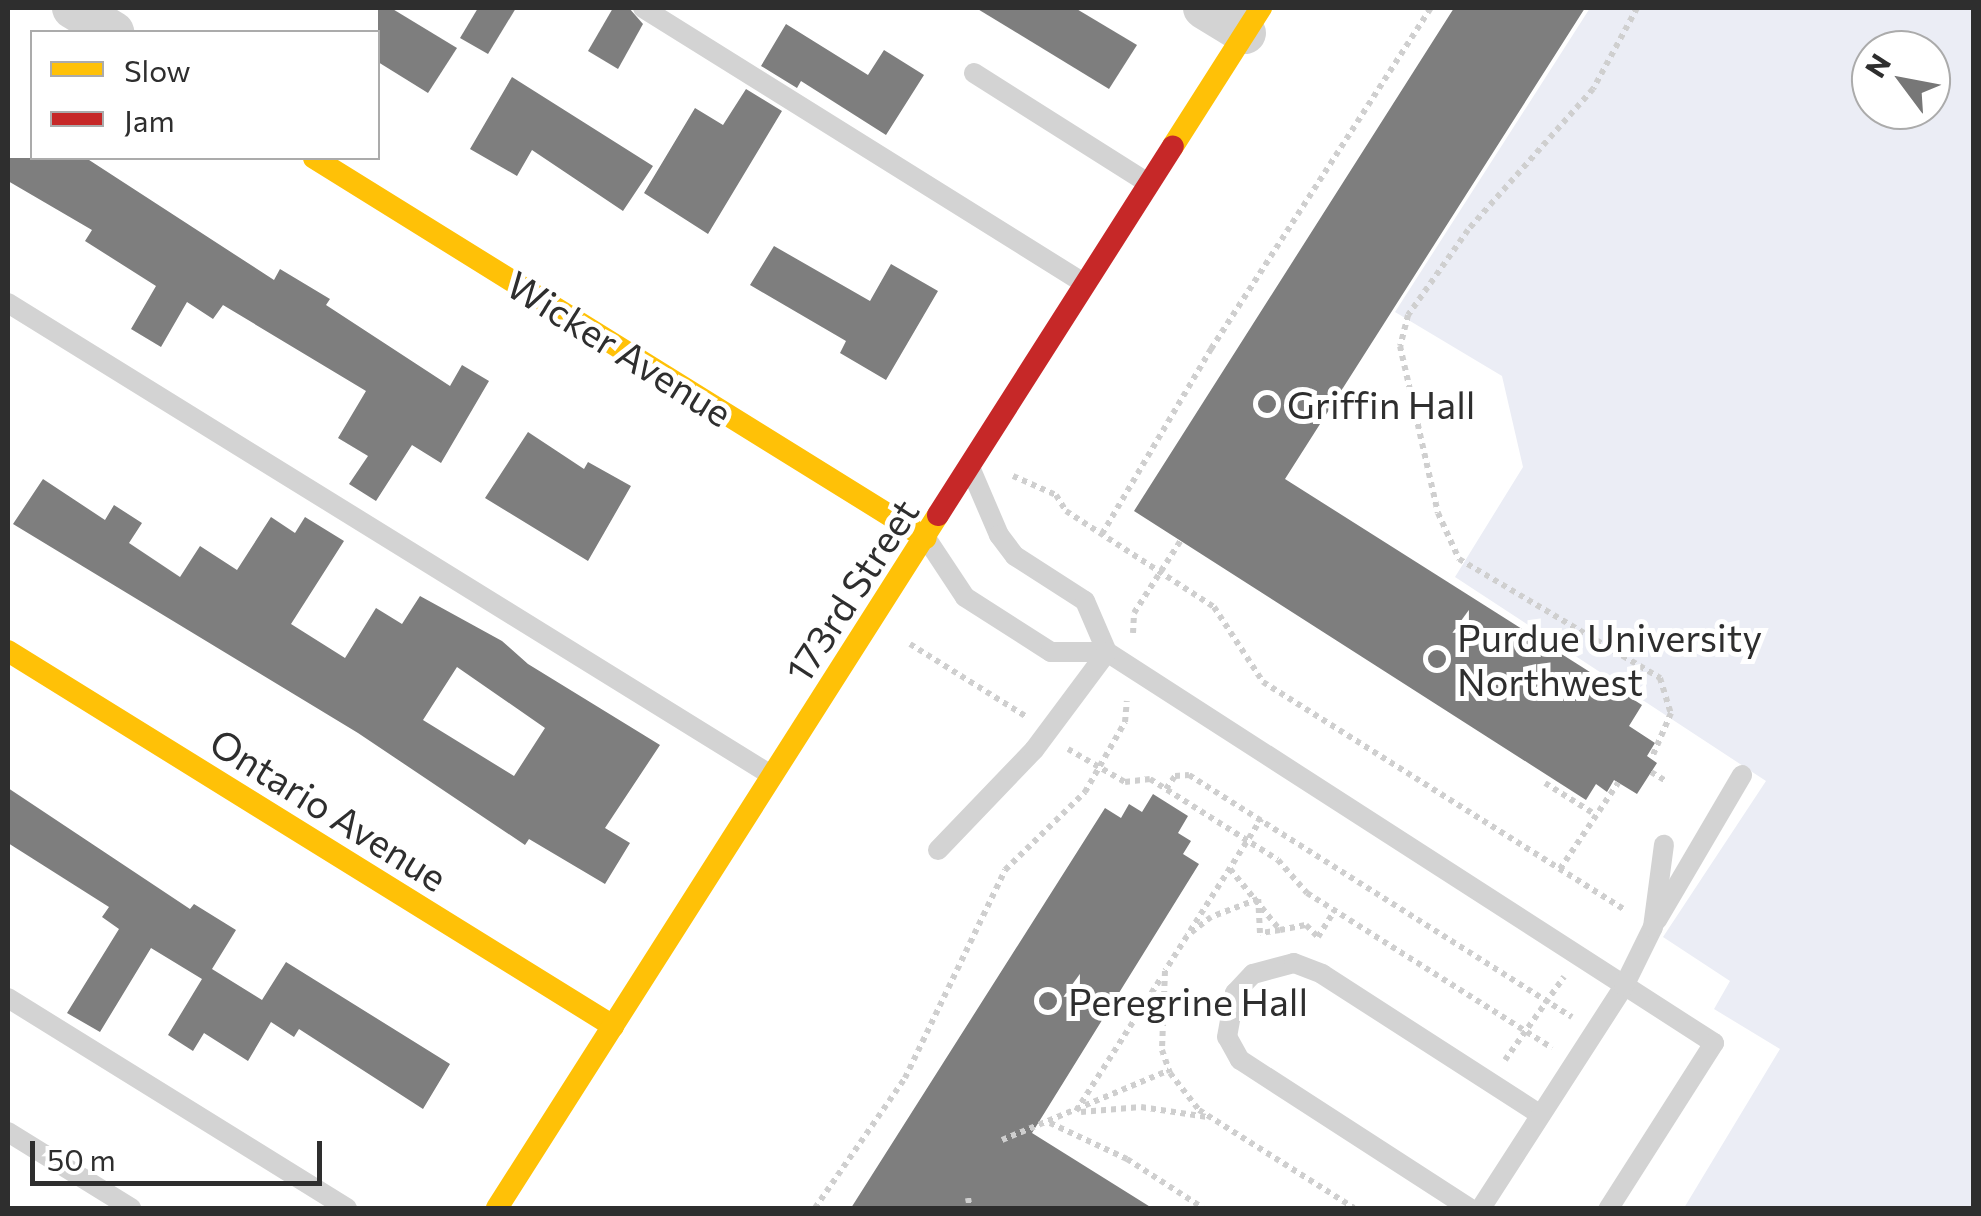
<!DOCTYPE html>
<style>
body{margin:0}
#map{position:relative;width:1981px;height:1216px;overflow:hidden;background:#fff;font-family:Commissioner,sans-serif}
div>[style]{position:absolute}
.green>*{inset:0;background:#ebedf5}
.building>*{inset:0;background:#7e7e7e}
.path>*{height:6px;margin-top:-3px;transform-origin:0;background:repeating-linear-gradient(90deg,#cfcfcf 0 5px,transparent 0 10px)}
.lane>*{height:20px;margin:-10px;padding:0 10px;transform-origin:10px;border-radius:10px;background:#d3d3d3}
.street>*{height:42px;margin:-21px;padding:0 21px;transform-origin:21px;border-radius:21px;background:#d3d3d3}
.slow>*{height:22px;margin:-11px;padding:0 11px;transform-origin:11px;border-radius:11px;background:#ffc107}
.jam>*{height:22px;margin:-11px;padding:0 11px;transform-origin:11px;border-radius:11px;background:#c62828}
.dots>*{width:28px;height:28px;translate:-50% -50%;box-sizing:border-box;border:5px solid #fff;border-radius:50%}
span{translate:-50% -50%;white-space:nowrap;text-align:center;line-height:1.15;-webkit-text-stroke:10px #fff;paint-order:stroke}
.street-label{font-size:38px;color:#2e2e2e}
.poi-label{font-size:38px;color:#2e2e2e}
.left{translate:0 -50%;text-align:left}
.frame{position:absolute;inset:0;border:10px solid #2e2e2e;pointer-events:none}
.legend{position:absolute;left:30px;top:30px;width:350px;height:130px;box-sizing:border-box;background:#fff;border:2px solid #ababab;margin:0;padding:12px 18px;list-style:none;font-size:30px;color:#2e2e2e}
.legend li{display:flex;align-items:center;gap:20px;height:50px}
.legend b{width:50px;border:2px solid #ababab}
.north{position:absolute;left:1851px;top:30px;width:100px;height:100px;box-sizing:border-box;background:#fff;border:2px solid #ababab;border-radius:50%;rotate:302deg;font-size:28px;font-weight:700;line-height:40px;text-align:center;color:#2e2e2e}
.north::after{content:'';display:block;margin:auto;width:35px;height:45px;background:#777;clip-path:polygon(50% 0,100% 100%,50% 72%,0 100%)}
.scale{position:absolute;left:30px;top:1141px;width:292px;height:45px;box-sizing:border-box;border:5px solid #2e2e2e;border-top:0;padding-left:12px;font-size:30px;line-height:35px;white-space:nowrap;color:#2e2e2e;-webkit-text-stroke:8px #fff;paint-order:stroke}
</style>
<div id="map">
<div class="green">
<i style="clip-path:polygon(evenodd,1590px 8px,1973px 8px,1973px 1208px,1684px 1208px,1780px 1049px,1714px 1009px,1730px 981px,1663px 937px,1766px 781px,1455px 577px,1523px 467px,1502px 376px,1395px 312px,1590px 8px,1871px 50px,1931px 50px,1931px 110px,1871px 110px,1871px 50px)"></i>
</div>
<div class="building">
<i style="clip-path:polygon(378px 8px,391px 8px,457px 48px,428px 93px,378px 62px)"></i>
<i style="clip-path:polygon(478px 8px,516px 8px,488px 54px,460px 38px)"></i>
<i style="clip-path:polygon(613px 8px,629px 8px,643px 24px,618px 69px,588px 51px)"></i>
<i style="clip-path:polygon(976px 8px,1075px 8px,1137px 45px,1109px 89px)"></i>
<i style="clip-path:polygon(1454px 8px,1585px 8px,1285px 479px,1642px 705px,1629px 726px,1655px 743px,1647px 756px,1657px 763px,1637px 794px,1614px 780px,1607px 792px,1596px 784px,1586px 800px,1134px 511px)"></i>
<i style="clip-path:polygon(786px 24px,868px 75px,884px 50px,924px 75px,886px 135px,801px 81px,797px 88px,761px 66px)"></i>
<i style="clip-path:polygon(512px 77px,653px 166px,623px 211px,532px 150px,517px 176px,470px 149px)"></i>
<i style="clip-path:polygon(746px 89px,782px 111px,708px 234px,644px 193px,695px 108px,723px 125px)"></i>
<i style="clip-path:polygon(8px 158px,86px 158px,274px 280px,280px 269px,330px 299px,326px 305px,450px 386px,462px 365px,489px 381px,441px 463px,412px 445px,376px 501px,349px 484px,368px 456px,338px 438px,366px 391px,223px 305px,213px 319px,187px 302px,161px 347px,131px 329px,156px 286px,85px 241px,92px 230px,8px 181px)"></i>
<i style="clip-path:polygon(774px 246px,870px 301px,891px 264px,938px 291px,886px 380px,840px 353px,846px 341px,750px 285px)"></i>
<i style="clip-path:polygon(528px 432px,584px 469px,588px 462px,631px 486px,588px 561px,485px 498px)"></i>
<i style="clip-path:polygon(evenodd,43px 479px,105px 520px,114px 505px,142px 523px,129px 543px,180px 577px,200px 546px,237px 570px,271px 517px,295px 533px,305px 517px,344px 541px,291px 624px,345px 658px,376px 608px,402px 624px,420px 596px,502px 641px,528px 664px,660px 745px,605px 828px,630px 843px,605px 884px,529px 839px,525px 845px,358px 733px,13px 524px,43px 479px,457px 667px,545px 728px,514px 776px,423px 720px,457px 667px)"></i>
<i style="clip-path:polygon(8px 788px,190px 909px,194px 904px,236px 930px,212px 969px,262px 1000px,286px 962px,450px 1064px,423px 1109px,299px 1029px,294px 1037px,271px 1022px,248px 1061px,204px 1033px,193px 1051px,168px 1035px,202px 979px,151px 948px,100px 1032px,67px 1013px,119px 929px,102px 917px,109px 907px,8px 843px)"></i>
<i style="clip-path:polygon(1153px 794px,1188px 816px,1178px 833px,1191px 841px,1183px 854px,1199px 864px,1032px 1133px,1152px 1208px,851px 1208px,1105px 808px,1121px 818px,1129px 804px,1142px 812px)"></i>
</div>
<div class="path">
<i style="left:1637px;top:8px;width:92px;rotate:118.5deg"></i>
<i style="left:1593px;top:89px;width:188px;rotate:131.6deg"></i>
<i style="left:1468px;top:230px;width:104px;rotate:125.2deg"></i>
<i style="left:1408px;top:315px;width:32px;rotate:104deg"></i>
<i style="left:1400px;top:346px;width:171px;rotate:77.2deg"></i>
<i style="left:1438px;top:513px;width:51px;rotate:65.5deg"></i>
<i style="left:1459px;top:559px;width:234px;rotate:30.6deg"></i>
<i style="left:1660px;top:678px;width:37px;rotate:73deg"></i>
<i style="left:1671px;top:713px;width:46px;rotate:113.2deg"></i>
<i style="left:1013px;top:476px;width:47px;rotate:23.8deg"></i>
<i style="left:1056px;top:495px;width:19px;rotate:58deg"></i>
<i style="left:1066px;top:511px;width:176px;rotate:33deg"></i>
<i style="left:1214px;top:607px;width:90px;rotate:56.8deg"></i>
<i style="left:1263px;top:682px;width:429px;rotate:32.2deg"></i>
<i style="left:1102px;top:534px;width:215px;rotate:-59.5deg"></i>
<i style="left:1211px;top:349px;width:406px;rotate:-57.2deg"></i>
<i style="left:1133px;top:633px;width:20px;rotate:-87deg"></i>
<i style="left:1134px;top:613px;width:87px;rotate:-57.2deg"></i>
<i style="left:910px;top:644px;width:138px;rotate:32deg"></i>
<i style="left:1068px;top:749px;width:66px;rotate:30.1deg"></i>
<i style="left:1125px;top:782px;width:25px;rotate:-7deg"></i>
<i style="left:1150px;top:779px;width:151px;rotate:32.3deg"></i>
<i style="left:1278px;top:860px;width:44px;rotate:48.7deg"></i>
<i style="left:1307px;top:893px;width:290px;rotate:32.3deg"></i>
<i style="left:1651px;top:772px;width:17px;rotate:31deg"></i>
<i style="left:1545px;top:783px;width:60px;rotate:32.1deg"></i>
<i style="left:1166px;top:789px;width:16px;rotate:-55deg"></i>
<i style="left:1175px;top:776px;width:14px;rotate:-4deg"></i>
<i style="left:1189px;top:775px;width:453px;rotate:32.3deg"></i>
<i style="left:1230px;top:869px;width:79px;rotate:50.7deg"></i>
<i style="left:1280px;top:930px;width:26px;rotate:-11deg"></i>
<i style="left:1306px;top:925px;width:17px;rotate:45deg"></i>
<i style="left:1318px;top:937px;width:31px;rotate:-58deg"></i>
<i style="left:1560px;top:869px;width:104px;rotate:-56deg"></i>
<i style="left:1280px;top:930px;width:20px;rotate:171deg"></i>
<i style="left:1260px;top:933px;width:34px;rotate:-93deg"></i>
<i style="left:1258px;top:899px;width:50px;rotate:159deg"></i>
<i style="left:1211px;top:917px;width:31px;rotate:142deg"></i>
<i style="left:1187px;top:936px;width:41px;rotate:122.2deg"></i>
<i style="left:1165px;top:971px;width:79px;rotate:92.2deg"></i>
<i style="left:1162px;top:1050px;width:24px;rotate:71deg"></i>
<i style="left:1170px;top:1073px;width:47px;rotate:51.9deg"></i>
<i style="left:1199px;top:1110px;width:183px;rotate:32.3deg"></i>
<i style="left:1190px;top:931px;width:133px;rotate:-57.6deg"></i>
<i style="left:1505px;top:1060px;width:102px;rotate:-54.6deg"></i>
<i style="left:1076px;top:1111px;width:158px;rotate:-57.4deg"></i>
<i style="left:1081px;top:1112px;width:60px;rotate:-4.8deg"></i>
<i style="left:1141px;top:1107px;width:67px;rotate:8.6deg"></i>
<i style="left:1050px;top:1123px;width:85px;rotate:25.1deg"></i>
<i style="left:1127px;top:1159px;width:90px;rotate:32.8deg"></i>
<i style="left:1002px;top:1140px;width:181px;rotate:-22.7deg"></i>
<i style="left:968px;top:1198px;width:10px;rotate:79deg"></i>
<i style="left:815px;top:1208px;width:158px;rotate:-55.3deg"></i>
<i style="left:905px;top:1078px;width:231px;rotate:-64.3deg"></i>
<i style="left:1005px;top:870px;width:112px;rotate:-44.3deg"></i>
<i style="left:1085px;top:792px;width:81px;rotate:-60.3deg"></i>
<i style="left:1125px;top:722px;width:21px;rotate:-85deg"></i>
</div>
<div class="lane">
<i style="left:643px;top:8px;width:517px;rotate:31.97deg"></i>
<i style="left:974px;top:73px;width:202px;rotate:32.3deg"></i>
<i style="left:8px;top:303px;width:897px;rotate:31.74deg"></i>
<i style="left:972px;top:472px;width:69px;rotate:66.8deg"></i>
<i style="left:999px;top:535px;width:26px;rotate:53deg"></i>
<i style="left:1015px;top:556px;width:83px;rotate:32.7deg"></i>
<i style="left:1085px;top:601px;width:56px;rotate:66.7deg"></i>
<i style="left:928px;top:541px;width:67px;rotate:56.5deg"></i>
<i style="left:965px;top:597px;width:102px;rotate:32.6deg"></i>
<i style="left:1051px;top:652px;width:56px"></i>
<i style="left:1107px;top:652px;width:722px;rotate:32.79deg"></i>
<i style="left:1714px;top:1043px;width:196px;rotate:122.5deg"></i>
<i style="left:938px;top:850px;width:139px;rotate:-46.2deg"></i>
<i style="left:1034px;top:750px;width:122px;rotate:-53.3deg"></i>
<i style="left:1657px;top:920px;width:168px;rotate:-59.6deg"></i>
<i style="left:8px;top:998px;width:399px;rotate:31.8deg"></i>
<i style="left:8px;top:1132px;width:145px;rotate:31.7deg"></i>
<i style="left:1469px;top:1208px;width:273px;rotate:-147.1deg"></i>
<i style="left:1240px;top:1060px;width:26px;rotate:-119deg"></i>
<i style="left:1227px;top:1037px;width:45px;rotate:-79.7deg"></i>
<i style="left:1235px;top:993px;width:26px;rotate:-47deg"></i>
<i style="left:1253px;top:974px;width:42px;rotate:-15deg"></i>
<i style="left:1294px;top:963px;width:30px;rotate:21deg"></i>
<i style="left:1322px;top:974px;width:260px;rotate:32.8deg"></i>
<i style="left:1481px;top:1208px;width:264px;rotate:-57.2deg"></i>
<i style="left:1624px;top:986px;width:66px;rotate:-63.8deg"></i>
<i style="left:1653px;top:927px;width:83px;rotate:-82.4deg"></i>
</div>
<div class="street">
<i style="left:73px;top:8px;width:47px;rotate:31deg"></i>
<i style="left:1204px;top:8px;width:48px;rotate:31.4deg"></i>
</div>
<div class="slow">
<i style="left:1173px;top:146px;width:164px;rotate:-57.5deg"></i>
<i style="left:314px;top:158px;width:720px;rotate:31.84deg"></i>
<i style="left:8px;top:651px;width:712px;rotate:31.79deg"></i>
<i style="left:497px;top:1208px;width:821px;rotate:-57.53deg"></i>
</div>
<div class="jam">
<i style="left:938px;top:515px;width:437px;rotate:-57.5deg"></i>
</div>
<div class="dots">
<i style="left:1267px;top:404px;background:#777"></i>
<i style="left:1437px;top:659px;background:#777"></i>
<i style="left:1048px;top:1001px;background:#777"></i>
</div>
<div class="street-label">
<span style="left:620px;top:348px;rotate:32deg">Wicker Avenue</span>
<span style="left:851px;top:590px;rotate:-57deg">173rd Street</span>
<span style="left:329px;top:809px;rotate:32deg">Ontario Avenue</span>
</div>
<div class="poi-label">
<span class="left" style="left:1287px;top:404px">Griffin Hall</span>
<span class="left" style="left:1457px;top:659px">Purdue University<br>Northwest</span>
<span class="left" style="left:1068px;top:1001px">Peregrine Hall</span>
</div>
<div class="frame"></div>
<ul class="legend">
<li><b style="height:12px;background:#ffc107"></b>Slow</li>
<li><b style="height:12px;background:#c62828"></b>Jam</li>
</ul>
<div class="north">N</div>
<div class="scale">50 m</div>
</div>
